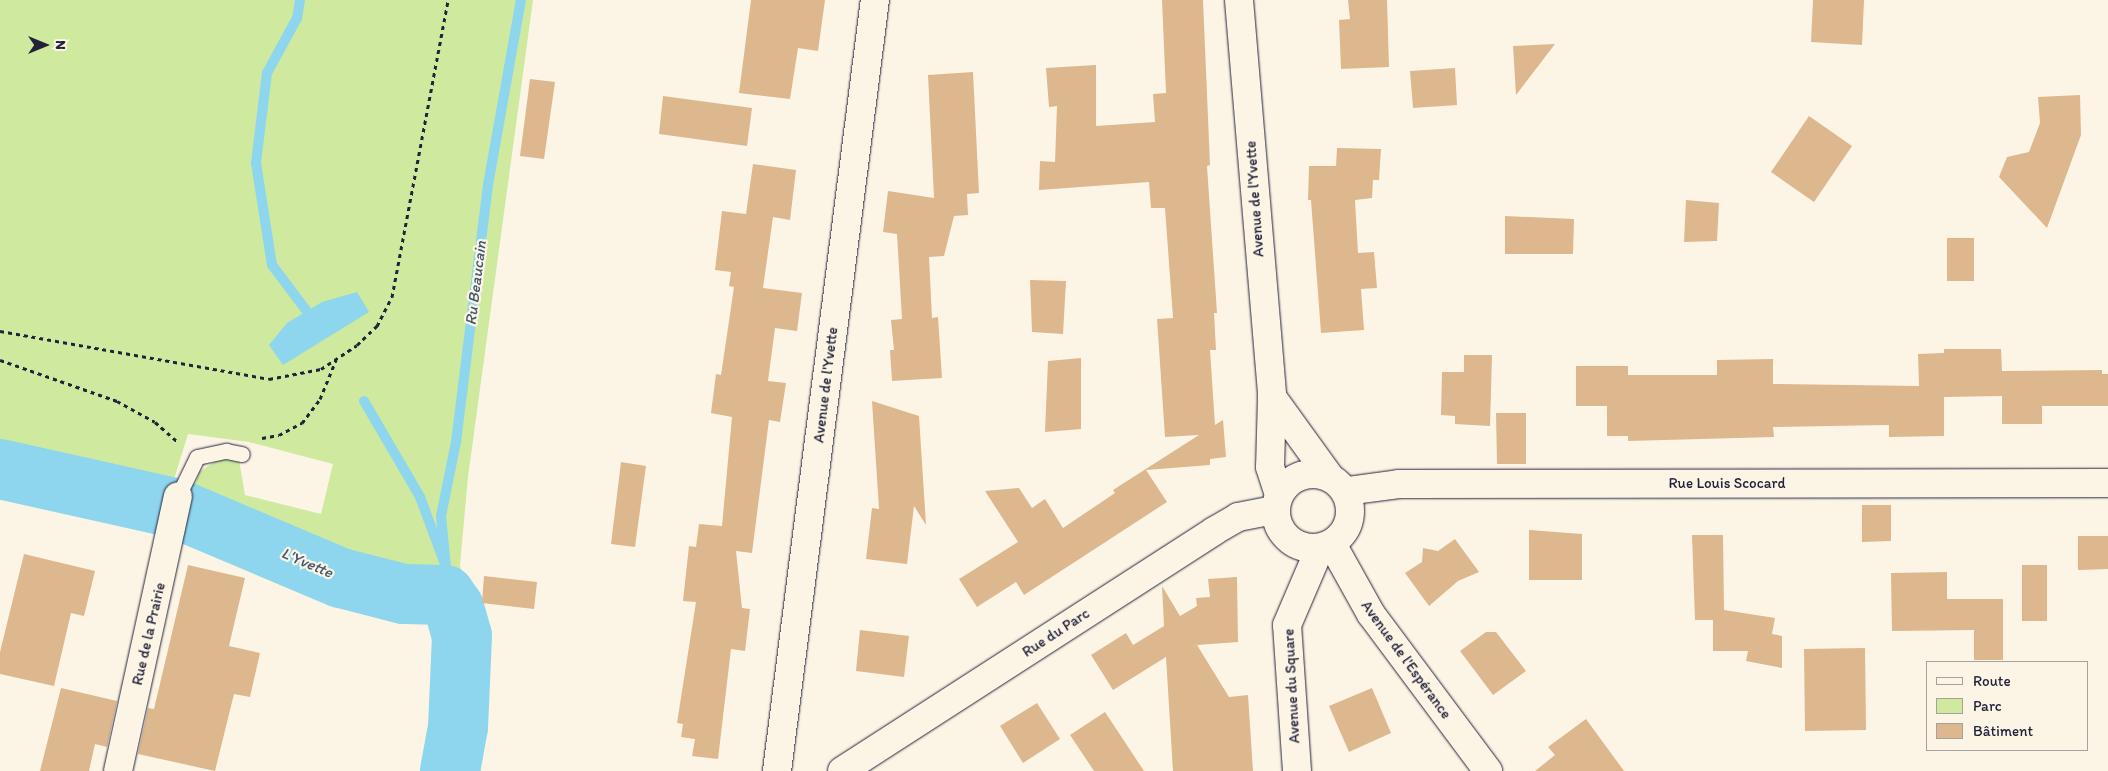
<!DOCTYPE html>
<meta charset="utf-8">
<style>
body{margin:0}
#map{position:relative;width:2108px;height:771px;overflow:hidden;background:#fcf5e5;font-family:Itim,sans-serif}
div>[style]{position:absolute}
.green>*{inset:0;background:#cfe99f}
.water>*{inset:0;background:#8dd6ee}
.stream>*{height:10px;margin:-5px;padding:0 5px;transform-origin:5px;border-radius:5px;background:#8dd6ee}
.river>*{height:60px;margin:-30px;padding:0 30px;transform-origin:30px;border-radius:30px;background:#8dd6ee}
.building>*{inset:0;background:#ddb78e}
.path>*{height:3px;margin-top:-1.5px;transform-origin:0;background:repeating-linear-gradient(90deg,#22223b 0 4px,transparent 0 8px)}
.roads{filter:drop-shadow(0 0 1px #22223b) drop-shadow(0 0 1px #22223b)}
.service>*{height:15px;margin:-7.5px;padding:0 7.5px;transform-origin:7.5px;border-radius:7.5px;background:#fcf5e5}
.minor>*{height:28px;margin:-14px;padding:0 14px;transform-origin:14px;border-radius:14px;background:#fcf5e5}
.tertiary>*{height:28px;margin:-14px;padding:0 14px;transform-origin:14px;border-radius:14px;background:#fcf5e5}
.tertiary>.ring{margin:-14px;padding:0;box-sizing:content-box;background:none;border:28px solid #fcf5e5;border-radius:50%}
span{translate:-50% -50%;white-space:nowrap;text-align:center;line-height:1.15;-webkit-text-stroke:4.5px #fcf5e5;paint-order:stroke}
.street-label{font-size:15px;color:#22223b}
.water-label{font-size:16px;color:#425871;font-style:italic}
.legend{position:absolute;left:1926px;top:661px;width:162px;height:90px;box-sizing:border-box;background:#fcf5e5;border:1px solid #a5a1a1;margin:0;padding:6px 9px;list-style:none;font-size:15px;color:#22223b}
.legend li{display:flex;align-items:center;gap:10px;height:25px}
.legend b{width:25px;border:1px solid #a5a1a1}
.north{position:absolute;left:20px;top:20px;width:50px;height:50px;-webkit-text-stroke:4px #fcf5e5;paint-order:stroke;rotate:90deg;font-size:14px;font-weight:700;line-height:20px;text-align:center;color:#22223b}
.north::after{content:'';display:block;margin:auto;width:18px;height:22px;background:#22223b;clip-path:polygon(50% 0,100% 100%,50% 72%,0 100%)}
</style>
<div id="map">
<div class="green">
<i style="clip-path:polygon(0 0,533px 0,468px 477px,460px 565px,481px 648px,442px 625px,180px 534px,199px 472px,237px 448px,245px 495px,321px 514px,333px 464px,249px 442px,188px 434px,159px 528px,0 496px)"></i>
</div>
<div class="water">
<i style="clip-path:polygon(357px 292px,369px 312px,283px 365px,269px 345px,287px 323px,322px 302px)"></i>
</div>
<div class="stream">
<i style="left:300px;top:0;width:18px;rotate:99deg"></i>
<i style="left:297px;top:18px;width:63px;rotate:118.6deg"></i>
<i style="left:267px;top:73px;width:91px;rotate:97deg"></i>
<i style="left:256px;top:163px;width:103px;rotate:81.1deg"></i>
<i style="left:272px;top:265px;width:56px;rotate:52.9deg"></i>
<i style="left:364px;top:401px;width:111px;rotate:59.7deg"></i>
<i style="left:420px;top:497px;width:75px;rotate:69.6deg"></i>
<i style="left:446px;top:567px;width:28px;rotate:92deg"></i>
<i style="left:446px;top:567px;width:51px;rotate:-95.6deg"></i>
<i style="left:441px;top:516px;width:76px;rotate:-78.5deg"></i>
<i style="left:456px;top:442px;width:259px;rotate:-82.9deg"></i>
<i style="left:488px;top:185px;width:188px;rotate:-79.9deg"></i>
</div>
<div class="river">
<i style="left:0;top:469px;width:179px;rotate:12.6deg"></i>
<i style="left:175px;top:508px;width:180px;rotate:22.9deg"></i>
<i style="left:341px;top:578px;width:65px;rotate:14.3deg"></i>
<i style="left:404px;top:594px;width:41px;rotate:1.4deg"></i>
<i style="left:445px;top:595px;width:16px;rotate:55deg"></i>
<i style="left:454px;top:608px;width:29px;rotate:74deg"></i>
<i style="left:462px;top:636px;width:91px;rotate:92.5deg"></i>
<i style="left:458px;top:727px;width:45px;rotate:100.3deg"></i>
</div>
<div class="building">
<i style="clip-path:polygon(751px 0,825px 0,818px 51px,798px 48px,790px 99px,739px 93px)"></i>
<i style="clip-path:polygon(1162px 0,1203px 0,1210px 165px,1207px 166px,1217px 313px,1214px 313px,1216px 350px,1210px 350px,1215px 425px,1223px 420px,1226px 457px,1210px 459px,1210px 465px,1146px 470px,1167px 502px,1024px 595px,1016px 582px,977px 607px,959px 579px,1018px 542px,985px 491px,1019px 488px,1032px 508px,1045px 499px,1063px 528px,1115px 493px,1113px 490px,1199px 435px,1165px 437px,1157px 319px,1173px 318px,1165px 208px,1151px 208px,1149px 182px,1039px 190px,1040px 161px,1055px 162px,1057px 106px,1049px 107px,1046px 68px,1096px 65px,1096px 126px,1155px 122px,1153px 94px,1166px 93px)"></i>
<i style="clip-path:polygon(1348px 0,1387px 0,1389px 67px,1341px 69px,1339px 20px,1350px 19px)"></i>
<i style="clip-path:polygon(1813px 0,1864px 0,1862px 45px,1811px 42px)"></i>
<i style="clip-path:polygon(1555px 44px,1516px 95px,1513px 46px)"></i>
<i style="clip-path:polygon(1455px 68px,1457px 105px,1413px 108px,1410px 71px)"></i>
<i style="clip-path:polygon(973px 72px,979px 193px,967px 194px,968px 215px,954px 216px,944px 256px,929px 257px,932px 318px,938px 317px,942px 378px,892px 381px,890px 350px,894px 350px,891px 320px,902px 319px,897px 234px,883px 232px,888px 191px,934px 198px,928px 75px)"></i>
<i style="clip-path:polygon(530px 79px,555px 82px,544px 159px,520px 156px)"></i>
<i style="clip-path:polygon(2080px 95px,2081px 135px,2047px 228px,1999px 177px,2007px 157px,2029px 152px,2040px 123px,2038px 97px)"></i>
<i style="clip-path:polygon(663px 96px,752px 108px,747px 146px,659px 134px)"></i>
<i style="clip-path:polygon(1809px 116px,1852px 146px,1814px 202px,1771px 172px)"></i>
<i style="clip-path:polygon(1337px 148px,1381px 149px,1379px 180px,1373px 180px,1372px 198px,1355px 200px,1358px 253px,1374px 252px,1377px 288px,1361px 289px,1364px 330px,1321px 333px,1311px 200px,1308px 200px,1309px 166px,1336px 166px)"></i>
<i style="clip-path:polygon(753px 164px,796px 170px,790px 220px,773px 217px,763px 288px,802px 293px,797px 331px,775px 328px,768px 381px,786px 383px,780px 422px,769px 420px,752px 553px,736px 551px,742px 608px,750px 609px,745px 651px,731px 649px,718px 759px,692px 756px,695px 739px,681px 737px,683px 724px,677px 723px,696px 602px,683px 601px,689px 546px,696px 547px,699px 524px,722px 526px,732px 417px,711px 413px,716px 374px,721px 375px,734px 287px,729px 286px,731px 272px,715px 270px,722px 211px,746px 214px)"></i>
<i style="clip-path:polygon(1686px 200px,1719px 203px,1717px 241px,1684px 242px)"></i>
<i style="clip-path:polygon(1505px 216px,1574px 219px,1573px 254px,1505px 254px)"></i>
<i style="clip-path:polygon(1947px 238px,1974px 238px,1974px 281px,1947px 281px)"></i>
<i style="clip-path:polygon(1030px 280px,1066px 281px,1063px 334px,1032px 332px)"></i>
<i style="clip-path:polygon(1944px 349px,2001px 349px,2002px 371px,2102px 370px,2102px 374px,2108px 374px,2108px 406px,2042px 406px,2042px 424px,2002px 424px,2002px 396px,1944px 397px,1944px 436px,1889px 437px,1889px 425px,1829px 426px,1773px 427px,1774px 437px,1628px 441px,1628px 436px,1607px 436px,1607px 406px,1576px 406px,1576px 366px,1628px 366px,1628px 375px,1717px 375px,1717px 360px,1773px 359px,1773px 384px,1919px 386px,1918px 354px,1944px 353px)"></i>
<i style="clip-path:polygon(1464px 355px,1492px 355px,1490px 426px,1455px 424px,1455px 416px,1441px 415px,1442px 372px,1464px 372px)"></i>
<i style="clip-path:polygon(1081px 358px,1081px 429px,1045px 432px,1048px 361px)"></i>
<i style="clip-path:polygon(872px 401px,919px 416px,926px 525px,914px 506px,907px 564px,866px 559px,872px 508px,879px 509px)"></i>
<i style="clip-path:polygon(1496px 413px,1526px 413px,1526px 464px,1497px 464px)"></i>
<i style="clip-path:polygon(621px 462px,646px 466px,635px 547px,611px 544px)"></i>
<i style="clip-path:polygon(1862px 505px,1891px 505px,1891px 541px,1862px 542px)"></i>
<i style="clip-path:polygon(1529px 530px,1582px 534px,1582px 580px,1529px 580px)"></i>
<i style="clip-path:polygon(1692px 535px,1723px 535px,1724px 610px,1775px 618px,1772px 634px,1782px 636px,1782px 668px,1746px 661px,1748px 651px,1713px 651px,1713px 620px,1695px 620px)"></i>
<i style="clip-path:polygon(2078px 536px,2108px 536px,2108px 569px,2078px 570px)"></i>
<i style="clip-path:polygon(1455px 539px,1479px 572px,1458px 581px,1429px 606px,1405px 573px,1422px 562px,1423px 548px,1438px 551px)"></i>
<i style="clip-path:polygon(24px 554px,95px 571px,84px 616px,71px 613px,54px 686px,0 674px,0 652px)"></i>
<i style="clip-path:polygon(188px 565px,245px 578px,229px 646px,260px 653px,250px 697px,234px 694px,215px 771px,138px 754px,148px 708px,154px 709px)"></i>
<i style="clip-path:polygon(2022px 565px,2047px 565px,2047px 621px,2022px 621px)"></i>
<i style="clip-path:polygon(1947px 572px,1947px 599px,2003px 599px,2003px 660px,1974px 660px,1974px 630px,1892px 631px,1891px 573px)"></i>
<i style="clip-path:polygon(484px 576px,537px 582px,534px 609px,482px 603px)"></i>
<i style="clip-path:polygon(1237px 577px,1238px 642px,1197px 645px,1229px 697px,1248px 695px,1253px 771px,1173px 771px,1166px 657px,1113px 690px,1091px 655px,1126px 633px,1133px 645px,1164px 626px,1162px 586px,1180px 616px,1197px 606px,1196px 598px,1210px 597px,1208px 579px)"></i>
<i style="clip-path:polygon(860px 630px,909px 636px,904px 677px,856px 671px)"></i>
<i style="clip-path:polygon(1486px 632px,1496px 632px,1526px 671px,1493px 695px,1460px 651px)"></i>
<i style="clip-path:polygon(1865px 648px,1866px 730px,1805px 731px,1804px 649px)"></i>
<i style="clip-path:polygon(61px 688px,117px 701px,107px 747px,95px 744px,89px 771px,40px 771px)"></i>
<i style="clip-path:polygon(1372px 688px,1391px 733px,1349px 752px,1329px 706px)"></i>
<i style="clip-path:polygon(1037px 703px,1060px 739px,1023px 763px,1000px 726px)"></i>
<i style="clip-path:polygon(1105px 712px,1144px 771px,1094px 771px,1070px 735px)"></i>
<i style="clip-path:polygon(1586px 719px,1624px 771px,1535px 771px,1555px 755px,1548px 747px)"></i>
</div>
<div class="path">
<i style="left:0;top:331px;width:273px;rotate:10.1deg"></i>
<i style="left:269px;top:379px;width:53px;rotate:-10.9deg"></i>
<i style="left:321px;top:369px;width:43px;rotate:-33.7deg"></i>
<i style="left:357px;top:345px;width:28px;rotate:-44deg"></i>
<i style="left:377px;top:326px;width:33px;rotate:-63deg"></i>
<i style="left:392px;top:297px;width:302px;rotate:-79.3deg"></i>
<i style="left:0;top:360px;width:124px;rotate:19.3deg"></i>
<i style="left:117px;top:401px;width:43px;rotate:28.9deg"></i>
<i style="left:155px;top:422px;width:29px;rotate:41deg"></i>
<i style="left:262px;top:438px;width:17px;rotate:-10deg"></i>
<i style="left:279px;top:435px;width:26px;rotate:-28deg"></i>
<i style="left:302px;top:423px;width:30px;rotate:-53deg"></i>
<i style="left:320px;top:399px;width:42px;rotate:-67.7deg"></i>
</div>
<div class="roads">
<div class="service">
<i style="left:178px;top:496px;width:43px;rotate:-64deg"></i>
<i style="left:197px;top:457px;width:30px;rotate:-12deg"></i>
<i style="left:226px;top:451px;width:16px;rotate:11deg"></i>
</div>
<div class="minor">
<i style="left:1239px;top:0;width:398px;rotate:85.2deg"></i>
<i style="left:1272px;top:397px;width:70px;rotate:91.6deg"></i>
<i style="left:1270px;top:467px;width:28px;rotate:72deg"></i>
<i style="left:1272px;top:397px;width:97px;rotate:54.2deg"></i>
<i style="left:118px;top:771px;width:281px;rotate:-77.7deg"></i>
<i style="left:777px;top:771px;width:777px;rotate:-82.76deg"></i>
<i style="left:1297px;top:771px;width:146px;rotate:-93.9deg"></i>
<i style="left:1287px;top:625px;width:84px;rotate:-66.8deg"></i>
</div>
<div class="tertiary">
<i class="ring" style="left:1276px;top:474px;width:46px;height:46px"></i>
<i style="left:1347px;top:491px;width:52px;rotate:-7.7deg"></i>
<i style="left:1399px;top:484px;width:709px;rotate:-0.08deg"></i>
<i style="left:1332px;top:544px;width:80px;rotate:60.9deg"></i>
<i style="left:1371px;top:614px;width:196px;rotate:53.3deg"></i>
<i style="left:842px;top:771px;width:443px;rotate:-32.8deg"></i>
<i style="left:1214px;top:531px;width:28px;rotate:-30deg"></i>
<i style="left:1238px;top:517px;width:38px;rotate:-11deg"></i>
</div>
</div>
<div class="street-label">
<span style="left:1255px;top:199px;rotate:-94deg">Avenue de l'Yvette</span>
<span style="left:826px;top:385px;rotate:-83deg">Avenue de l'Yvette</span>
<span style="left:1727px;top:484px">Rue Louis Scocard</span>
<span style="left:1056px;top:633px;rotate:-33deg">Rue du Parc</span>
<span style="left:149px;top:634px;rotate:-77deg">Rue de la Prairie</span>
<span style="left:1406px;top:660px;rotate:54deg">Avenue de l'Espérance</span>
<span style="left:1292px;top:686px;rotate:-93deg">Avenue du Square</span>
</div>
<div class="water-label">
<span style="left:476px;top:283px;rotate:-83deg">Ru Beaucain</span>
<span style="left:307px;top:563px;rotate:23deg">L'Yvette</span>
</div>
<ul class="legend">
<li><b style="height:6px;background:#fcf5e5"></b>Route</li>
<li><b style="height:14px;background:#cfe99f"></b>Parc</li>
<li><b style="height:14px;background:#ddb78e"></b>Bâtiment</li>
</ul>
<div class="north">N</div>
</div>
